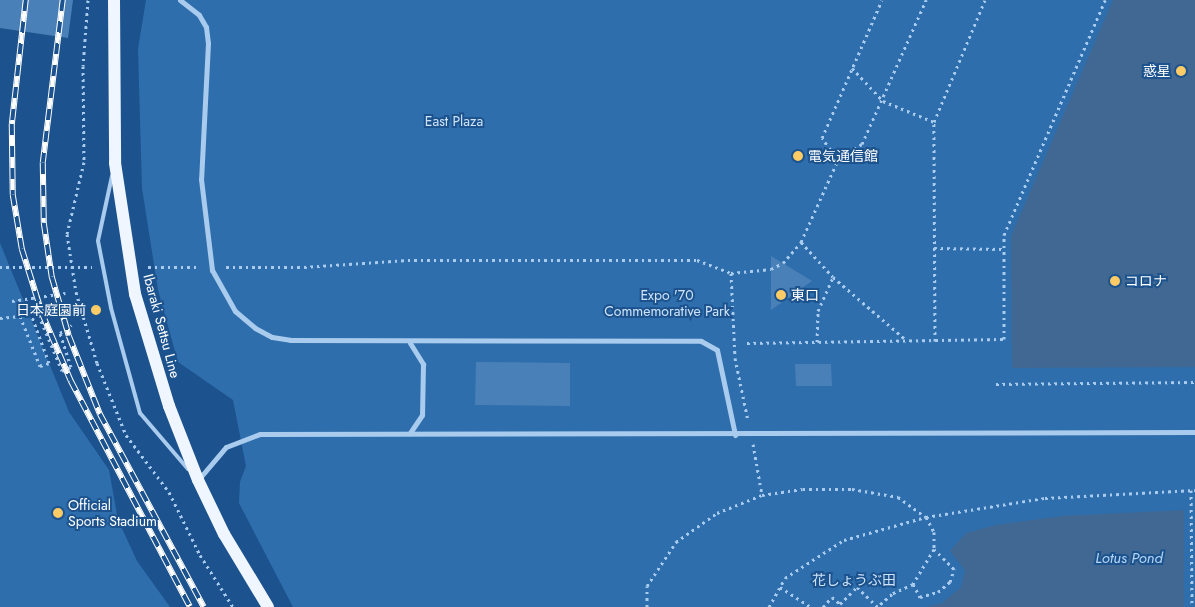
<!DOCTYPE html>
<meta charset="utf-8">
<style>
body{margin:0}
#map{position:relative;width:1195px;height:607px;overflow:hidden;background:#1c538e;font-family:Jost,"Noto Sans JP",sans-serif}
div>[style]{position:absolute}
.green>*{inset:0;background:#2f6eac}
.water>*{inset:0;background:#406892}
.building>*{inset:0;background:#4980b8}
.path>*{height:3px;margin-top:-1.5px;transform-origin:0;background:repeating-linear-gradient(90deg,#a9cbee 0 2.5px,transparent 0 6.5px)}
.service>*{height:4px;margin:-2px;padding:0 2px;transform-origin:2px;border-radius:2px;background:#a9cbee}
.minor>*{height:5px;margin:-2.5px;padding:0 2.5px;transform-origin:2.5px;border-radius:2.5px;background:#a9cbee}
.primary>*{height:12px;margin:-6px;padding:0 6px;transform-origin:6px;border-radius:6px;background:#eff6ff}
.rail>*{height:5.5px;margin-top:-2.75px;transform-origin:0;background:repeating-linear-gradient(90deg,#1c538e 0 11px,#fff 0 22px);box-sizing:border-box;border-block:1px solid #fff}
.dots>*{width:14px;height:14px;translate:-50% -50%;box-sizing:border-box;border:2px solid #1c538e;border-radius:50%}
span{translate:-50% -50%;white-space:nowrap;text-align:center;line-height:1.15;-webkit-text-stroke:4px #1c538e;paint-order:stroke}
.poi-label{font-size:14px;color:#fff}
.right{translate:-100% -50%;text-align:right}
.left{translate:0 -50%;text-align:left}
.park-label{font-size:14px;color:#cfe4fa}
.street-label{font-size:14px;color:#fff}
.water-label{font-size:15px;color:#b5d5f5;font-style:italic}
</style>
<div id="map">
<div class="green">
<i style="clip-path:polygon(146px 0,1195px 0,1195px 607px,293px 607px,239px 503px,240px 482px,246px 466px,233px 400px,178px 362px,158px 290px,142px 188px,138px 49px)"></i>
<i style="clip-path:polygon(0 243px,69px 412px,109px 470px,118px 520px,137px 561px,170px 607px,0 607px)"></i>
</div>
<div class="water">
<i style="clip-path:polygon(1113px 0,1195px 0,1195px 367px,1012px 368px,1011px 236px)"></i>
<i style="clip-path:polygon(1184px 510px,1184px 607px,926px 607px,942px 603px,961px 587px,965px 570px,950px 551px,966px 533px,996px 525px,1062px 516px)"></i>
</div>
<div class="building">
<i style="clip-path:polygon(0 0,73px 0,68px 38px,0 28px)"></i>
<i style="clip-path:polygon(771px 256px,812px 281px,771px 310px)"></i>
<i style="clip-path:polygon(476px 362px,570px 363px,570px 406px,475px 405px)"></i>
<i style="clip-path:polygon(795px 364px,831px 364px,832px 386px,796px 386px)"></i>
</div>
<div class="path">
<i style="left:88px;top:0;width:66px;rotate:94.3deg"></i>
<i style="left:83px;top:66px;width:96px;rotate:89.4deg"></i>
<i style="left:84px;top:162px;width:74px;rotate:103.3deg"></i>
<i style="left:67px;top:234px;width:59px;rotate:81.2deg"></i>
<i style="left:76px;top:292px;width:74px;rotate:73.5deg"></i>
<i style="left:97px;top:363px;width:78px;rotate:68.1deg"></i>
<i style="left:126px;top:435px;width:71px;rotate:53deg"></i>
<i style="left:169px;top:492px;width:70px;rotate:63.8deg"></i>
<i style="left:200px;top:555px;width:62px;rotate:57.6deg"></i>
<i style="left:852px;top:68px;width:45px;rotate:46.8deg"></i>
<i style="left:883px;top:101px;width:55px;rotate:22.4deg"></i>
<i style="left:838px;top:160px;width:27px;rotate:-126deg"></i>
<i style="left:822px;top:138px;width:150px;rotate:-66.5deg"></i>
<i style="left:801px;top:242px;width:47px;rotate:47.6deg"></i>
<i style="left:833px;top:277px;width:96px;rotate:40.8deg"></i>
<i style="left:934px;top:248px;width:70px;rotate:0.8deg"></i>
<i style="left:0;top:267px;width:92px"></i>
<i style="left:148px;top:267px;width:51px"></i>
<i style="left:226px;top:267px;width:78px"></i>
<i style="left:304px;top:267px;width:104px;rotate:-3.9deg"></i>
<i style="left:408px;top:260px;width:289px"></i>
<i style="left:697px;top:260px;width:36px;rotate:21deg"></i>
<i style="left:731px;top:273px;width:40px;rotate:-5.7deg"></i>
<i style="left:771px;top:269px;width:13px;rotate:-27deg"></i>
<i style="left:783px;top:263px;width:28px;rotate:-49deg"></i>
<i style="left:801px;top:242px;width:90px;rotate:-65.7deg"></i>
<i style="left:838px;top:160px;width:29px;rotate:-34deg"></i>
<i style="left:862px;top:144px;width:158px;rotate:-66deg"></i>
<i style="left:731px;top:273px;width:85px;rotate:87.3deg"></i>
<i style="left:735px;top:358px;width:64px;rotate:78.3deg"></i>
<i style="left:12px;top:301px;width:54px;rotate:-8.6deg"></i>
<i style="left:0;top:318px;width:20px;rotate:-6deg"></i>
<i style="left:20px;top:316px;width:54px;rotate:68.2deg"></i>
<i style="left:40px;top:366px;width:9px;rotate:-18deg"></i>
<i style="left:49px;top:363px;width:55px;rotate:-110.1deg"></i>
<i style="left:30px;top:311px;width:6px;rotate:-18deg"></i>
<i style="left:36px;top:309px;width:67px;rotate:67.2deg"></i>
<i style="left:62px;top:371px;width:10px;rotate:-24deg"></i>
<i style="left:71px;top:367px;width:36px;rotate:-108deg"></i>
<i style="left:60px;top:333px;width:14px;rotate:-34deg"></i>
<i style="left:935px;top:341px;width:219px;rotate:-90.3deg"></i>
<i style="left:934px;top:122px;width:132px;rotate:-67.3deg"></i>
<i style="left:817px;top:342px;width:31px;rotate:-88deg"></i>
<i style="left:818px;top:311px;width:37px;rotate:-66deg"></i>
<i style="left:747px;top:343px;width:257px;rotate:-0.9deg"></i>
<i style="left:1004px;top:339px;width:104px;rotate:-90deg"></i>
<i style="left:1004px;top:235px;width:256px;rotate:-66.7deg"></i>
<i style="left:996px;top:384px;width:199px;rotate:-0.6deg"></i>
<i style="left:753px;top:444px;width:52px;rotate:80deg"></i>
<i style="left:1191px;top:490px;width:117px;rotate:89.5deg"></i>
<i style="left:913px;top:584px;width:15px;rotate:62deg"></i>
<i style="left:920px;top:597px;width:19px;rotate:-16deg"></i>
<i style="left:938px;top:592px;width:16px;rotate:-40deg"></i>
<i style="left:950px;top:582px;width:14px;rotate:-73deg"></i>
<i style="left:954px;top:569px;width:28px;rotate:-135deg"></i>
<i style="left:780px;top:587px;width:37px;rotate:33deg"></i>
<i style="left:647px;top:607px;width:21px;rotate:-90deg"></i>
<i style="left:647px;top:586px;width:53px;rotate:-56.6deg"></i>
<i style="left:676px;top:542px;width:50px;rotate:-35.3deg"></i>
<i style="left:717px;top:513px;width:48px;rotate:-21.8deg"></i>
<i style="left:762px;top:495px;width:41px;rotate:-8.3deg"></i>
<i style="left:803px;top:489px;width:49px"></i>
<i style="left:852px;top:489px;width:47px;rotate:9.9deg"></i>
<i style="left:898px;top:497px;width:34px;rotate:36deg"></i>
<i style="left:926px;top:517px;width:121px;rotate:-9.1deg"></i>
<i style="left:1045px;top:498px;width:150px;rotate:-3.1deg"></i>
<i style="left:769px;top:607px;width:33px;rotate:-61deg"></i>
<i style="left:785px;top:578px;width:70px;rotate:-32.8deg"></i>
<i style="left:844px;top:540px;width:85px;rotate:-15.7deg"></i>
<i style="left:926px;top:517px;width:17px;rotate:62deg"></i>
<i style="left:934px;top:532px;width:17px;rotate:90deg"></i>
<i style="left:934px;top:549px;width:41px;rotate:121deg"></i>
<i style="left:913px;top:584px;width:23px;rotate:155deg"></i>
<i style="left:892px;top:594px;width:20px;rotate:139deg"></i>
<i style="left:823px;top:607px;width:13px;rotate:-48deg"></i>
<i style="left:832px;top:597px;width:11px;rotate:41deg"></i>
<i style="left:840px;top:604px;width:24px;rotate:-45deg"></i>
<i style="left:857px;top:587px;width:29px;rotate:44deg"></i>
</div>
<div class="service">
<i style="left:112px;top:176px;width:66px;rotate:102.2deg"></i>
<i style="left:98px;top:241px;width:68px;rotate:79deg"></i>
<i style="left:111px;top:308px;width:109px;rotate:74.6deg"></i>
<i style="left:140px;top:413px;width:74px;rotate:49.4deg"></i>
</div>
<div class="minor">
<i style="left:180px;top:0;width:24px;rotate:38deg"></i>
<i style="left:199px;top:15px;width:14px;rotate:60deg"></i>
<i style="left:206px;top:27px;width:16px;rotate:83deg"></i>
<i style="left:208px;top:43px;width:136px;rotate:92.9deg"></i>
<i style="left:201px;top:179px;width:92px;rotate:83.1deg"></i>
<i style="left:212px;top:270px;width:47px;rotate:60.7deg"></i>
<i style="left:235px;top:311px;width:26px;rotate:40deg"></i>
<i style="left:255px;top:328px;width:19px;rotate:28deg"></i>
<i style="left:272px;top:337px;width:18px;rotate:9deg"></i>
<i style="left:290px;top:340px;width:411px;rotate:0.1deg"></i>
<i style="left:701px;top:341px;width:18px;rotate:29deg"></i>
<i style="left:717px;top:350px;width:87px;rotate:78deg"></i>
<i style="left:410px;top:343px;width:25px;rotate:58deg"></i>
<i style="left:423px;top:364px;width:51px;rotate:91.1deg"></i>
<i style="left:422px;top:415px;width:22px;rotate:124deg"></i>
<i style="left:198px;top:480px;width:43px;rotate:-49.7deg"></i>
<i style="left:226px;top:447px;width:36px;rotate:-21deg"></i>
<i style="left:260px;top:434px;width:935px;rotate:-0.12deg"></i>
</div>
<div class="primary">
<i style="left:114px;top:0;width:163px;rotate:89.6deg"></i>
<i style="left:115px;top:163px;width:133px;rotate:81.3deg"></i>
<i style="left:135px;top:294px;width:117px;rotate:73.1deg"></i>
<i style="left:169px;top:406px;width:79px;rotate:68.6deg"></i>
<i style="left:198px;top:480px;width:60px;rotate:64.3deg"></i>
<i style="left:224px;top:534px;width:85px;rotate:58.9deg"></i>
</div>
<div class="rail">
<i style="left:26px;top:0;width:125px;rotate:96.4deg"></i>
<i style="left:12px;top:124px;width:71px;rotate:89.2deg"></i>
<i style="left:13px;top:195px;width:55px;rotate:80.5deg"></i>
<i style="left:22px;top:249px;width:67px;rotate:72.6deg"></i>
<i style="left:42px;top:313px;width:74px;rotate:66.9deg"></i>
<i style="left:71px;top:381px;width:255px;rotate:62.2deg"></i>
<i style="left:63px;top:0;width:164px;rotate:97deg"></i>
<i style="left:43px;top:163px;width:60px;rotate:89deg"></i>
<i style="left:44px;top:223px;width:55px;rotate:81.6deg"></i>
<i style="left:52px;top:277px;width:61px;rotate:73.9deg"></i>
<i style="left:69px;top:336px;width:84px;rotate:68.3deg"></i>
<i style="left:100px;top:414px;width:219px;rotate:61.7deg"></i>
</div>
<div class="dots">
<i style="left:1181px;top:71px;background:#fecb66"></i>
<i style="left:798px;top:156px;background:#fecb66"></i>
<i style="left:1115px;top:281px;background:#fecb66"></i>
<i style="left:781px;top:295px;background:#fecb66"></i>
<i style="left:96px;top:310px;background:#fecb66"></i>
<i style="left:58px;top:513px;background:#fecb66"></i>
</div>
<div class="poi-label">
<span class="right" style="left:1171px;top:71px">惑星</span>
<span class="left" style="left:808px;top:156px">電気通信館</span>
<span class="left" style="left:1125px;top:281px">コロナ</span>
<span class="left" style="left:791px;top:295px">東口</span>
<span class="right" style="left:86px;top:310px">日本庭園前</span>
<span class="left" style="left:68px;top:513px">Official<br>Sports Stadium</span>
</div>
<div class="park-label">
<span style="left:454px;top:121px">East Plaza</span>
<span style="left:667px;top:303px">Expo '70<br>Commemorative Park</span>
<span style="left:854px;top:580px">花しょうぶ田</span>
</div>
<div class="street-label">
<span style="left:162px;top:326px;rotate:75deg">Ibaraki Settsu Line</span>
</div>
<div class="water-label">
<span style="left:1129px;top:559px">Lotus Pond</span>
</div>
</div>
